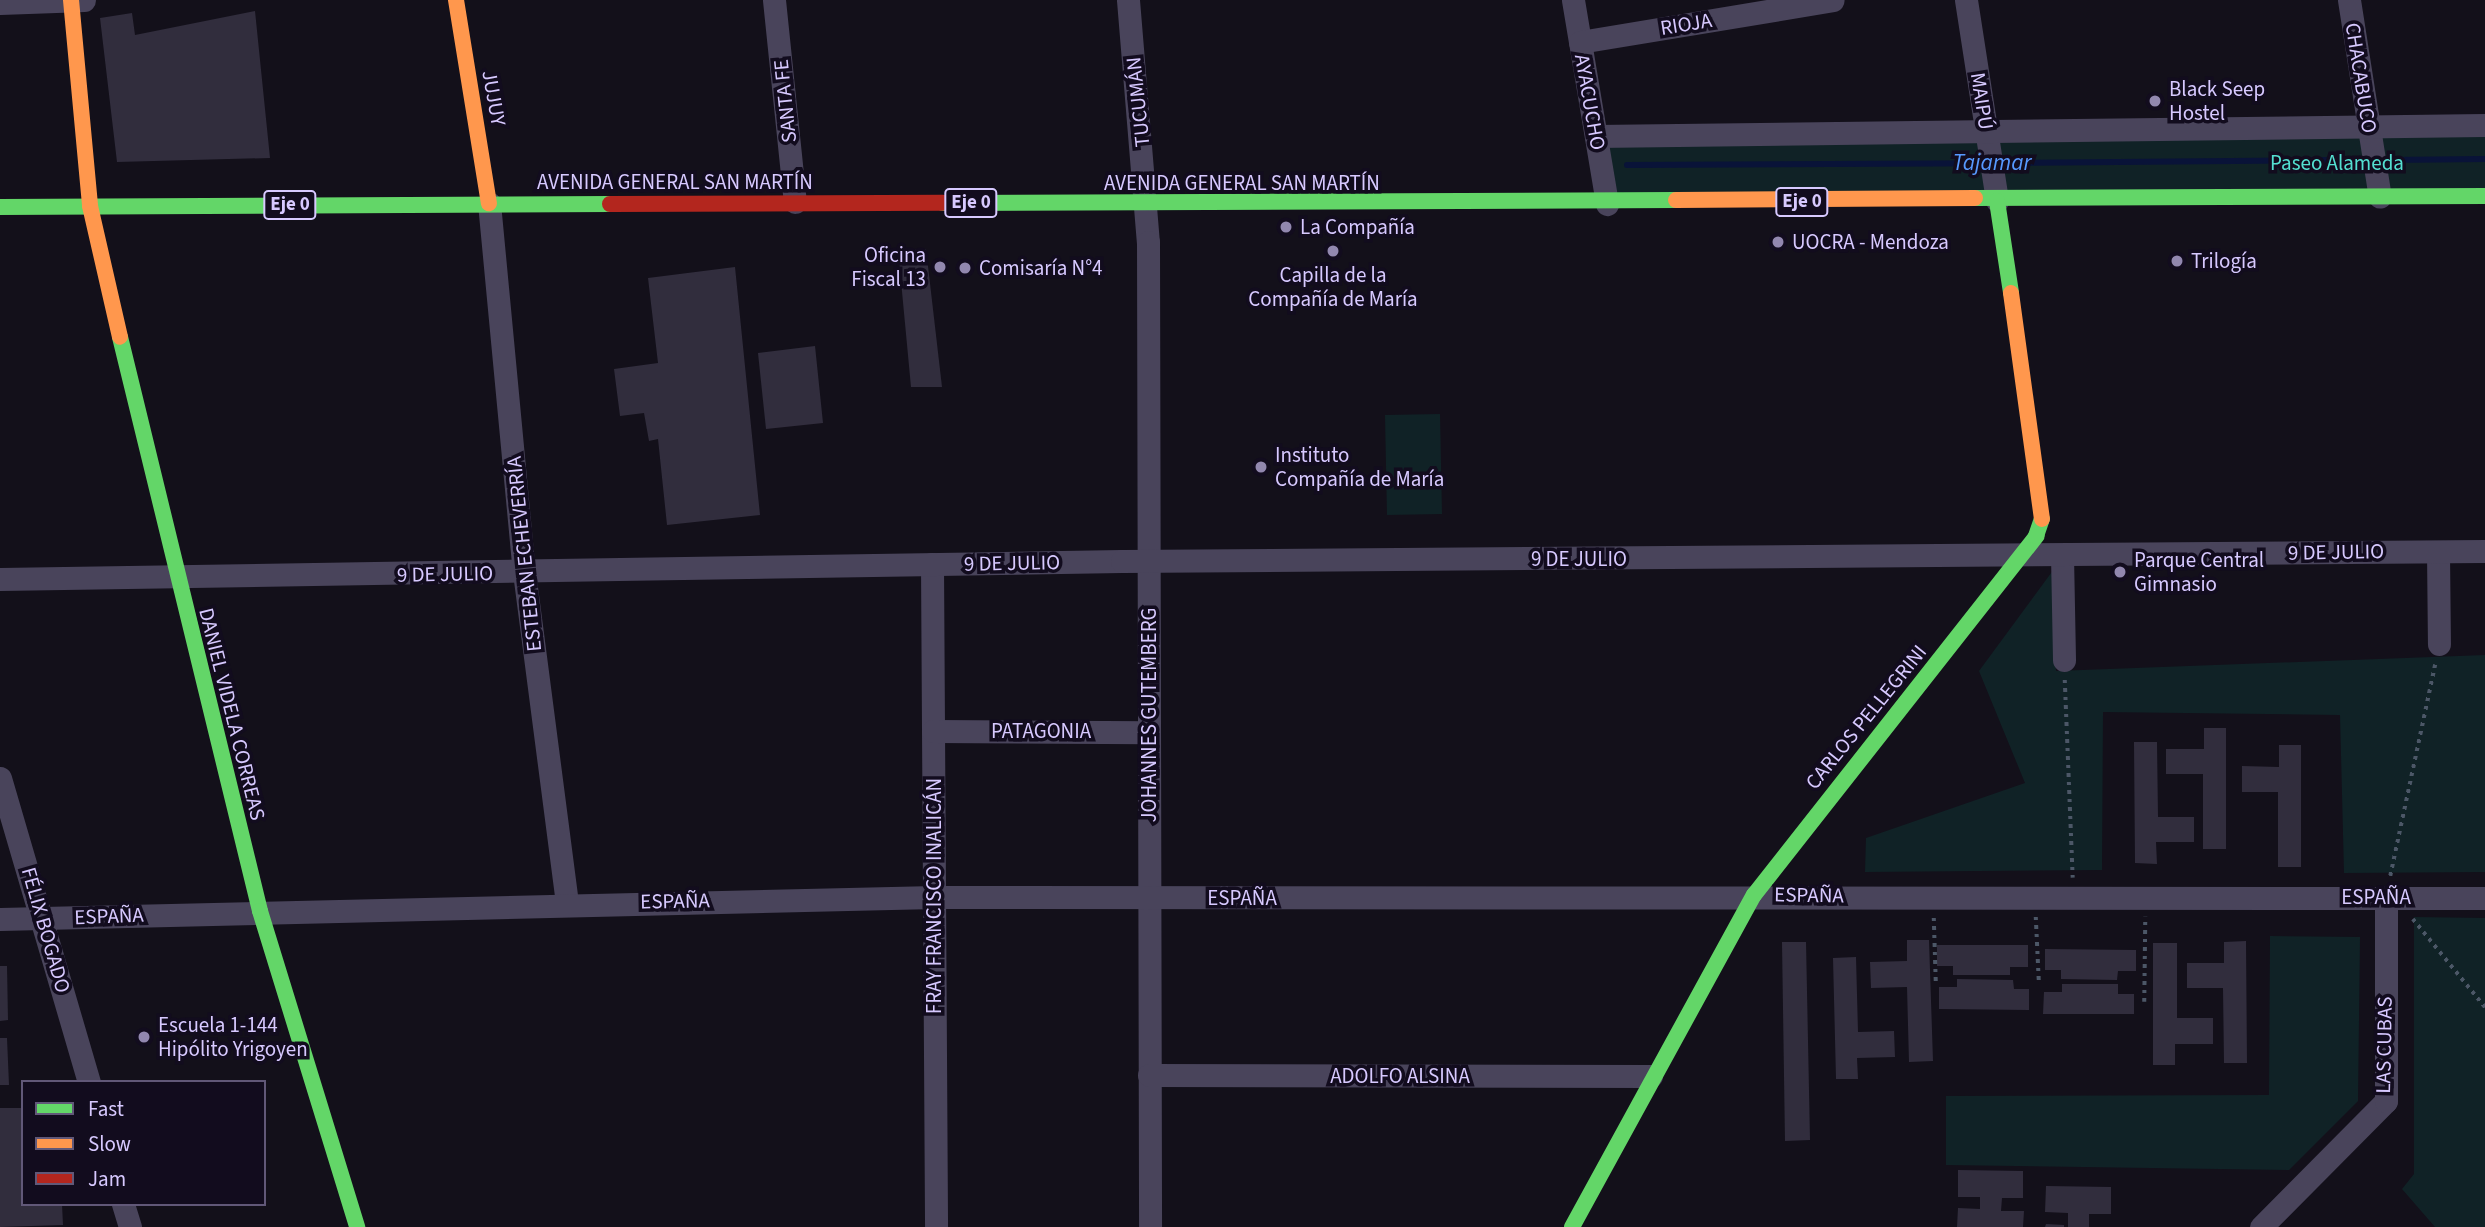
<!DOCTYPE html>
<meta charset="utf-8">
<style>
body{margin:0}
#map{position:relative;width:2485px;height:1227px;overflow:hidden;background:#13101a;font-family:"Source Sans 3",sans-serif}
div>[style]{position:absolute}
.green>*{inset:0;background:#102226}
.stream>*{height:6px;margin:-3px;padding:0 3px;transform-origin:3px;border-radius:3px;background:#091338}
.building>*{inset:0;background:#312d3d}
.path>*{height:3.5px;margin-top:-1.75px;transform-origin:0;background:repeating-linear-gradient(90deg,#4c5767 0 3.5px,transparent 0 8.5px)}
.street>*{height:23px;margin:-11.5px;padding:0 11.5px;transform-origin:11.5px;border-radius:11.5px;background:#49445b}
.fast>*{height:16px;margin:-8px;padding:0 8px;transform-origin:8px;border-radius:8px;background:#63d668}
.slow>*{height:16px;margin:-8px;padding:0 8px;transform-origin:8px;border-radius:8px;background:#ff974d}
.jam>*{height:16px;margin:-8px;padding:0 8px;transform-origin:8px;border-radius:8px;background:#b3261e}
.dots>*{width:19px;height:19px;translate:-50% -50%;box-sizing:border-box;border:4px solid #120c1e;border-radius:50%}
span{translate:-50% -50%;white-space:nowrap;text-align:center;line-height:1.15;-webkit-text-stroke:7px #120c1e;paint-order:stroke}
.shield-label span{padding:2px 5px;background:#120c1e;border:2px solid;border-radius:5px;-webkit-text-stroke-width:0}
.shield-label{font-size:19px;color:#d7c9ff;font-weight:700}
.street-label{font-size:21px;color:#d7c9ff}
.poi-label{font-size:21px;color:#d7c9ff}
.left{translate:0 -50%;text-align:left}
.right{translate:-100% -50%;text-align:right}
.park-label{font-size:21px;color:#54e0d1}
.water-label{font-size:23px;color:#5799ff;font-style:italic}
.legend{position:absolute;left:21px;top:1080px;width:245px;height:126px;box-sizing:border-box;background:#120c1e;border:2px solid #615878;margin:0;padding:9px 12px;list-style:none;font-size:21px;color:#d7c9ff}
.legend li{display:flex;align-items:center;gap:14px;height:35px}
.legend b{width:35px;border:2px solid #615878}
</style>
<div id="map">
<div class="green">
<i style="clip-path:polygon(2485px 125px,2485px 196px,1607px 204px,1596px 136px)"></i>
<i style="clip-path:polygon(1440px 414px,1442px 514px,1387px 515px,1385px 415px)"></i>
<i style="clip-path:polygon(2054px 569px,2056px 671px,2485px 655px,2485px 872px,2344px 873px,2340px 715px,2103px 712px,2102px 870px,1865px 872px,1866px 838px,2025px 783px,1979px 671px)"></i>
<i style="clip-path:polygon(2414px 917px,2485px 918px,2485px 1227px,2435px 1227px,2402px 1189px,2414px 1174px)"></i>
<i style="clip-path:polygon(2270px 936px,2360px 937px,2358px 1101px,2289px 1170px,1946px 1165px,1946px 1096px,2269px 1095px)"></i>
</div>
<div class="stream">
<i style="left:2387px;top:160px;width:98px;rotate:-0.6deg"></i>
<i style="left:1996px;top:163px;width:362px;rotate:-0.5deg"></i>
<i style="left:1627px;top:165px;width:358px;rotate:-0.3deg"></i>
</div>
<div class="building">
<i style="clip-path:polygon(255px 11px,270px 158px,117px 162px,100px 18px,132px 13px,135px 35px)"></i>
<i style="clip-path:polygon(898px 249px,926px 249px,942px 387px,911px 387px)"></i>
<i style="clip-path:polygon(735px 267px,760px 515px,667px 525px,658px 439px,649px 441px,644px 413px,620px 416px,614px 369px,658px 363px,648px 278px)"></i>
<i style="clip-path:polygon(815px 346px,823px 423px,766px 429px,758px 353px)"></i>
<i style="clip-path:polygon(2204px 728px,2226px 728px,2226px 849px,2203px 849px,2203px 774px,2166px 774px,2166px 749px,2204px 749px)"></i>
<i style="clip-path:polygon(2134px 742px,2157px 742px,2158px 817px,2194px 817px,2194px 842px,2156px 842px,2157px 864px,2135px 863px)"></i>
<i style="clip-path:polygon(2279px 745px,2301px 745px,2301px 867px,2278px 867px,2278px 792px,2242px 792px,2242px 766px,2279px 767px)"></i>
<i style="clip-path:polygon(1907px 940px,1929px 940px,1933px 1061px,1909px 1062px,1907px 987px,1871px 988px,1870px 962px,1907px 961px)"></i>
<i style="clip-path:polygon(2246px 941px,2247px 1063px,2224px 1063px,2223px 988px,2187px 988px,2187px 963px,2224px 963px,2224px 942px)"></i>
<i style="clip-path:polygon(1782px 942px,1806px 942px,1810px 1140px,1785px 1141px)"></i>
<i style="clip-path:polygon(2153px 943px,2177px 943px,2177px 1018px,2213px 1018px,2213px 1044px,2175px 1044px,2175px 1065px,2153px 1065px)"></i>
<i style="clip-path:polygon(1937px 945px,2028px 945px,2028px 967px,2010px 967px,2010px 975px,1953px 975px,1953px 966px,1937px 966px)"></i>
<i style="clip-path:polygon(2045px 949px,2136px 950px,2136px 971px,2118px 971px,2117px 980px,2061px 979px,2061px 970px,2045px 970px)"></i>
<i style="clip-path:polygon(1856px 957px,1858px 1032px,1894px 1031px,1895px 1057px,1857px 1058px,1858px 1079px,1836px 1079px,1833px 958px)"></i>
<i style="clip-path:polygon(0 966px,7px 966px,8px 1020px,0 1021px)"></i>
<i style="clip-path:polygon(1957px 979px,2013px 980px,2014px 989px,2029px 989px,2029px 1010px,1939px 1009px,1939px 987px,1957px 987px)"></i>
<i style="clip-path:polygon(2062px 984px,2118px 984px,2118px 994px,2134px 994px,2134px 1014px,2043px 1014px,2044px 992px,2062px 992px)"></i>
<i style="clip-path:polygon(0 1038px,7px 1038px,9px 1085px,0 1085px)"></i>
<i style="clip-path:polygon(0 1108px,23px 1108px,23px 1204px,62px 1204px,63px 1225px,0 1227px)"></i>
<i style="clip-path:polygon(1958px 1170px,2023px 1171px,2023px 1198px,2002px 1198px,2001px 1211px,2024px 1211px,2023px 1227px,1957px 1227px,1958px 1208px,1980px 1209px,1980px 1197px,1958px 1197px)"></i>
<i style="clip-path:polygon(2046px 1186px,2111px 1187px,2111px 1214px,2089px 1214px,2089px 1227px,2068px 1227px,2068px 1213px,2045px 1212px)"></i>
<i style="clip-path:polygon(2046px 1224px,2064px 1225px,2064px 1227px,2045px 1227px)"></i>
</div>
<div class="path">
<i style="left:2065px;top:680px;width:198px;rotate:87.7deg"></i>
<i style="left:2390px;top:876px;width:216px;rotate:-78deg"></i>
<i style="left:2036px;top:917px;width:64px;rotate:87.3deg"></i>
<i style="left:1934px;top:918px;width:65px;rotate:88.2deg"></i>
<i style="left:2413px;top:919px;width:114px;rotate:50.7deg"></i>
<i style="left:2144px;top:1002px;width:85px;rotate:-89.3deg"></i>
</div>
<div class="street">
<i style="left:774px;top:0;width:203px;rotate:84.1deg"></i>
<i style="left:1128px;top:0;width:243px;rotate:85.3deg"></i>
<i style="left:1148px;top:242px;width:985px;rotate:89.88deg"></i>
<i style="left:1573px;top:0;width:207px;rotate:80.5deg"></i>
<i style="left:1966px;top:0;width:203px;rotate:81.2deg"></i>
<i style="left:2349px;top:0;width:199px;rotate:81.1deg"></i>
<i style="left:0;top:3px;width:84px;rotate:-2deg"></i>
<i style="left:1580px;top:42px;width:256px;rotate:-9.4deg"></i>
<i style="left:1596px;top:136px;width:889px;rotate:-0.71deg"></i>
<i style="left:489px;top:203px;width:371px;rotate:84.6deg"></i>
<i style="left:524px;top:572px;width:334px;rotate:82.6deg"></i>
<i style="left:2438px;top:552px;width:92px;rotate:89.4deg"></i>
<i style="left:2062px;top:555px;width:105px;rotate:88.9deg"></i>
<i style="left:932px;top:564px;width:663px;rotate:89.65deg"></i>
<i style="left:0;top:579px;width:1122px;rotate:-0.92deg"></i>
<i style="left:1122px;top:561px;width:1363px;rotate:-0.42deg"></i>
<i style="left:933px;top:731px;width:215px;rotate:0.3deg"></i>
<i style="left:0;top:778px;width:317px;rotate:73.7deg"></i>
<i style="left:0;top:919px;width:935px;rotate:-1.35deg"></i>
<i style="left:935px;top:897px;width:1550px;rotate:0.04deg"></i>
<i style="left:1149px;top:1075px;width:502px;rotate:0.11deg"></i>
<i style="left:123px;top:1204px;width:24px;rotate:73deg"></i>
<i style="left:2261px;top:1227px;width:177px;rotate:-45.2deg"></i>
<i style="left:2386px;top:1101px;width:204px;rotate:-90deg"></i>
</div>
<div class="fast">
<i style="left:1975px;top:198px;width:510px;rotate:-0.22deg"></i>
<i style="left:1997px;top:201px;width:93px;rotate:81.3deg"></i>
<i style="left:943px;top:203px;width:733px;rotate:-0.23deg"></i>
<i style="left:0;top:207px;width:610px;rotate:-0.28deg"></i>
<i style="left:120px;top:337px;width:591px;rotate:76.29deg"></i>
<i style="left:260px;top:911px;width:331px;rotate:72.9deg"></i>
<i style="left:1572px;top:1227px;width:379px;rotate:-61.3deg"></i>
<i style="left:1754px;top:895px;width:457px;rotate:-51.8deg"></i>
<i style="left:2036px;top:536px;width:18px;rotate:-71deg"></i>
</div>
<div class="slow">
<i style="left:71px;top:0;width:207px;rotate:84.7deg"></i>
<i style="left:90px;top:206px;width:134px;rotate:77.1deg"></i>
<i style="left:456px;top:0;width:206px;rotate:80.8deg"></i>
<i style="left:1676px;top:200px;width:299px;rotate:-0.4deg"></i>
<i style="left:2011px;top:293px;width:228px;rotate:82.2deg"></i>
</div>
<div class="jam">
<i style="left:610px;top:204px;width:333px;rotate:-0.2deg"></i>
</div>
<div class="dots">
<i style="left:2155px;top:101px;background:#9288af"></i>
<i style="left:1286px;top:227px;background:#9288af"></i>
<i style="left:1778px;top:242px;background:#9288af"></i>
<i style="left:1333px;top:251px;background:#9288af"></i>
<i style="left:2177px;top:261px;background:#9288af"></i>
<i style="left:940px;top:267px;background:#9288af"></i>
<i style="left:965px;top:268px;background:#9288af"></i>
<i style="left:1261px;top:467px;background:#9288af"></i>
<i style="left:2120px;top:572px;background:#9288af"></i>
<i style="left:144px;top:1037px;background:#9288af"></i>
</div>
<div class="shield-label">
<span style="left:1802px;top:202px">Eje 0</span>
<span style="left:971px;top:203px">Eje 0</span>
<span style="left:290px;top:205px">Eje 0</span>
</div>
<div class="street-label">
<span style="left:1686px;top:24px;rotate:-9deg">RIOJA</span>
<span style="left:2361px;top:78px;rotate:81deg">CHACABUCO</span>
<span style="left:494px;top:98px;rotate:80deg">JUJUY</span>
<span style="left:785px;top:101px;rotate:-96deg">SANTA FE</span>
<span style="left:1982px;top:101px;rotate:81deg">MAIPÚ</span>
<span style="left:1138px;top:102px;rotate:-96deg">TUCUMÁN</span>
<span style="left:1590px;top:102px;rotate:80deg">AYACUCHO</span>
<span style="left:675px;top:182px">AVENIDA GENERAL SAN MARTÍN</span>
<span style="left:1242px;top:183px">AVENIDA GENERAL SAN MARTÍN</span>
<span style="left:2336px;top:552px;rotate:-1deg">9 DE JULIO</span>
<span style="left:524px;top:554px;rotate:-96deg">ESTEBAN ECHEVERRÍA</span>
<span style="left:1579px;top:559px">9 DE JULIO</span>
<span style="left:1012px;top:563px;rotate:-1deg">9 DE JULIO</span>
<span style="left:445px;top:574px;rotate:-1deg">9 DE JULIO</span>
<span style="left:232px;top:714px;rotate:76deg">DANIEL VIDELA CORREAS</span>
<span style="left:1149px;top:715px;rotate:-90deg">JOHANNES GUTEMBERG</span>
<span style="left:1866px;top:717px;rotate:-51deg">CARLOS PELLEGRINI</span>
<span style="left:1041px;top:731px">PATAGONIA</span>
<span style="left:1809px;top:895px;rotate:1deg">ESPAÑA</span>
<span style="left:934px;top:896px;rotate:-90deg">FRAY FRANCISCO INALICÁN</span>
<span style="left:2376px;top:897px">ESPAÑA</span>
<span style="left:1242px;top:898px">ESPAÑA</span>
<span style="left:675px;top:901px;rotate:-1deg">ESPAÑA</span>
<span style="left:109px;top:916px;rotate:-2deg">ESPAÑA</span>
<span style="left:46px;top:930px;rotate:74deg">FÉLIX BOGADO</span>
<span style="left:2384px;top:1045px;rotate:-89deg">LAS CUBAS</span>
<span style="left:1400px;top:1076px">ADOLFO ALSINA</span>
</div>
<div class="poi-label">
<span class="left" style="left:2169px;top:101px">Black Seep<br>Hostel</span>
<span class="left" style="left:1300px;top:227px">La Compañía</span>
<span class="left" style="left:1792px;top:242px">UOCRA - Mendoza</span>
<span class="right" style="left:926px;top:267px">Oficina<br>Fiscal 13</span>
<span class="left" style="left:2191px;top:261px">Trilogía</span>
<span class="left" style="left:979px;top:268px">Comisaría N°4</span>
<span style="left:1333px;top:287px">Capilla de la<br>Compañía de María</span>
<span class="left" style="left:1275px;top:467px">Instituto<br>Compañía de María</span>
<span class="left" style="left:2134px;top:572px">Parque Central<br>Gimnasio</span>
<span class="left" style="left:158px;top:1037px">Escuela 1-144<br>Hipólito Yrigoyen</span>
</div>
<div class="park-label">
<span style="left:2337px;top:163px">Paseo Alameda</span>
</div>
<div class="water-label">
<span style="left:1992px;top:163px">Tajamar</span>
</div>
<ul class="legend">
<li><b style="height:9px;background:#63d668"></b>Fast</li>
<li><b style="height:9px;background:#ff974d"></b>Slow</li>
<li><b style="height:9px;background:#b3261e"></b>Jam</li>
</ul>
</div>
